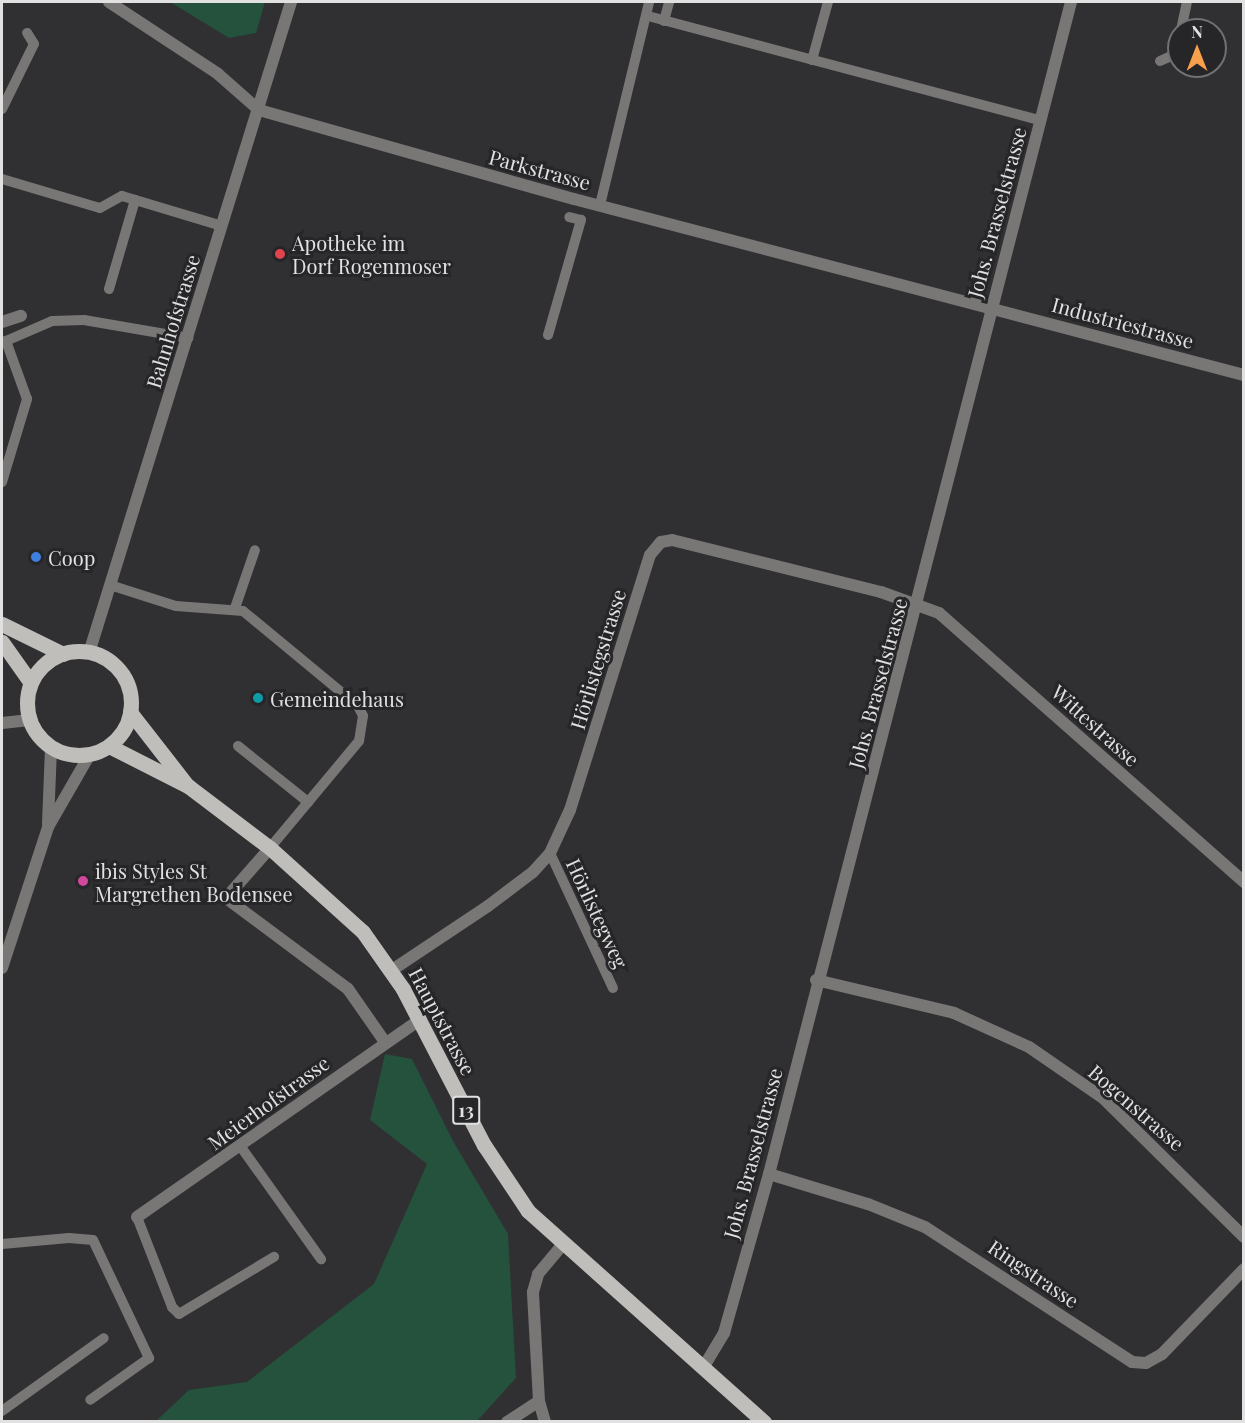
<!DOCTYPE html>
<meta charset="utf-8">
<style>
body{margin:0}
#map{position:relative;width:1245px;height:1423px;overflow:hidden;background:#302f32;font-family:"Playfair Display",serif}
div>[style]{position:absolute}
.green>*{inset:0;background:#24523c}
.service>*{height:10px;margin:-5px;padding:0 5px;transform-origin:5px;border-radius:5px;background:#787776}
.minor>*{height:12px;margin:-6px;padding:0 6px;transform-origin:6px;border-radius:6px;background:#787776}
.tertiary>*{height:12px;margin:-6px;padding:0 6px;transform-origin:6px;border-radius:6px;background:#787776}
.primary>*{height:15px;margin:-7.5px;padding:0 7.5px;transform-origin:7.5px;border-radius:7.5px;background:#bfbebb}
.primary>.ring{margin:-7.5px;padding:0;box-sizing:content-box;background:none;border:15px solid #bfbebb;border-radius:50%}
.dots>*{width:16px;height:16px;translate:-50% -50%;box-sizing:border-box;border:3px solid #262528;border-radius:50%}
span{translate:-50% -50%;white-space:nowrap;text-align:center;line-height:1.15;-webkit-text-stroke:6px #262528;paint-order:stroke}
.shield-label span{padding:2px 4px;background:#262528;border:2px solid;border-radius:4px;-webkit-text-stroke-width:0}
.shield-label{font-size:18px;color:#e1e1e2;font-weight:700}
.street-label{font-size:20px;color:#e1e1e2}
.poi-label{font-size:20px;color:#e1e1e2}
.left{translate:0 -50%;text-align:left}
.frame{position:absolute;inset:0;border:3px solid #e1e1e2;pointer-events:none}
.north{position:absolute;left:1167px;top:18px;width:60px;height:60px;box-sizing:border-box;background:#262528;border:2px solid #717072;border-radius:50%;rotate:0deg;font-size:16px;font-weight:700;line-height:24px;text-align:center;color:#e1e1e2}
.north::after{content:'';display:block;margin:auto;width:21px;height:27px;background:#f9a04d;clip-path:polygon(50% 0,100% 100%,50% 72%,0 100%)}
</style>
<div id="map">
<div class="green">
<i style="clip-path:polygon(170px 2px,265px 2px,256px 33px,229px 38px)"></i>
<i style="clip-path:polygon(385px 1054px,412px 1059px,453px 1141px,508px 1234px,516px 1378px,477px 1421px,156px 1421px,189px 1390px,247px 1382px,374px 1284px,427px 1164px,370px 1120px)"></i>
</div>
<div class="service">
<i style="left:648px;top:16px;width:406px;rotate:14.9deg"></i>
<i style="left:664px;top:21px;width:20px;rotate:-75deg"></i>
<i style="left:1181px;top:30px;width:29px;rotate:-78deg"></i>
<i style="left:812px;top:60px;width:60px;rotate:-74.6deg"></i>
<i style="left:1160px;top:61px;width:12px;rotate:-24deg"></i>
<i style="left:1171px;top:56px;width:18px;rotate:-63deg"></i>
<i style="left:2px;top:109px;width:72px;rotate:-63.8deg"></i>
<i style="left:34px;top:44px;width:13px;rotate:-122deg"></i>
<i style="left:2px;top:179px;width:102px;rotate:16.5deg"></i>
<i style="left:100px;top:208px;width:25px;rotate:-29deg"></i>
<i style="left:122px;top:196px;width:104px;rotate:16.7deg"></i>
<i style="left:600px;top:205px;width:209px;rotate:-76.4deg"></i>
<i style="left:109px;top:289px;width:93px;rotate:-73.7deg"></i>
<i style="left:548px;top:335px;width:120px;rotate:-74deg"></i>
<i style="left:581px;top:220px;width:12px;rotate:-166deg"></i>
<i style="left:2px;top:482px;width:87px;rotate:-73.2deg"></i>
<i style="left:27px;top:399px;width:62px;rotate:-109.9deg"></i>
<i style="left:6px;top:341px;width:50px;rotate:-23.5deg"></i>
<i style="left:52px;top:321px;width:32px;rotate:-2deg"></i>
<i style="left:84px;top:320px;width:106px;rotate:9.8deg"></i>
<i style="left:110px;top:585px;width:69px;rotate:17.7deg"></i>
<i style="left:176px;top:606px;width:67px;rotate:4.3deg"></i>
<i style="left:243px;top:611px;width:149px;rotate:39.6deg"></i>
<i style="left:358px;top:706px;width:11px;rotate:63deg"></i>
<i style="left:363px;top:716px;width:25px;rotate:99deg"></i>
<i style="left:359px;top:741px;width:139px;rotate:129.8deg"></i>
<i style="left:235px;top:608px;width:61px;rotate:-71deg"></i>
<i style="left:238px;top:746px;width:90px;rotate:38.7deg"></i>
<i style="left:550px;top:853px;width:149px;rotate:65deg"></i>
<i style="left:241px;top:1147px;width:138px;rotate:54.5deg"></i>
<i style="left:137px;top:1217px;width:97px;rotate:68.7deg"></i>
<i style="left:172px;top:1307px;width:10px;rotate:45deg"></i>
<i style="left:179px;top:1314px;width:111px;rotate:-31deg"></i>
<i style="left:2px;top:1244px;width:67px;rotate:-5.1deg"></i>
<i style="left:69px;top:1238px;width:24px;rotate:5deg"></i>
<i style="left:93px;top:1240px;width:131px;rotate:64.6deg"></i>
<i style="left:149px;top:1358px;width:72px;rotate:144.6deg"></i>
<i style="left:2px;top:1411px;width:125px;rotate:-35.6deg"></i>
</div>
<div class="minor">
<i style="left:109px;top:2px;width:131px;rotate:33.4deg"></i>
<i style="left:218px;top:74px;width:55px;rotate:41.3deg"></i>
<i style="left:259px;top:110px;width:327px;rotate:15.8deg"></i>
<i style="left:574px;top:199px;width:693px;rotate:14.72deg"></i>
<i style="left:2px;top:322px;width:20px;rotate:-18deg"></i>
<i style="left:89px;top:653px;width:682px;rotate:-72.76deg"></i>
<i style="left:2px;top:723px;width:28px;rotate:-6deg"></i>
<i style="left:270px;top:848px;width:67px;rotate:131.3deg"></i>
<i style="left:226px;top:898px;width:152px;rotate:36.7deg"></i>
<i style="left:348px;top:989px;width:65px;rotate:55.1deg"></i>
<i style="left:392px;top:970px;width:115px;rotate:-33.7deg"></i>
<i style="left:488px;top:906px;width:56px;rotate:-37.1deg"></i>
<i style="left:533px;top:872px;width:25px;rotate:-48deg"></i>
<i style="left:550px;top:853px;width:47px;rotate:-65.1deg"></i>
<i style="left:570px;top:810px;width:267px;rotate:-72.6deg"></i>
<i style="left:650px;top:555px;width:17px;rotate:-50deg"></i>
<i style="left:661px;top:542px;width:11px;rotate:-10deg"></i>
<i style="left:672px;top:540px;width:215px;rotate:14deg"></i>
<i style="left:881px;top:592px;width:62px;rotate:19.9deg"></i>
<i style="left:939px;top:613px;width:407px;rotate:41.4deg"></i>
<i style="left:816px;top:980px;width:142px;rotate:13.4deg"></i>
<i style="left:954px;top:1013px;width:82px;rotate:24.4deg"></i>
<i style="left:1029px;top:1047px;width:90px;rotate:34.6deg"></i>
<i style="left:1103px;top:1098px;width:198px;rotate:44.6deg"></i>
<i style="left:769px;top:1174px;width:103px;rotate:16.9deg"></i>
<i style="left:868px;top:1204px;width:61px;rotate:22deg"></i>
<i style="left:925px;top:1227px;width:247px;rotate:33.1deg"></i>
<i style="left:1132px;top:1362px;width:14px;rotate:4deg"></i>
<i style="left:1146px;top:1363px;width:18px;rotate:-29deg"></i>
<i style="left:1162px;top:1354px;width:118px;rotate:-46deg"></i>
<i style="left:137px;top:1217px;width:346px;rotate:-34.9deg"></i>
<i style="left:703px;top:1368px;width:41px;rotate:-59deg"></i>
<i style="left:724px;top:1333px;width:165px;rotate:-74.2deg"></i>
<i style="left:769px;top:1174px;width:1210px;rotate:-75.55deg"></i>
<i style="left:507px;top:1422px;width:38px;rotate:-33deg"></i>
<i style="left:545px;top:1422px;width:22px;rotate:-106deg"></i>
<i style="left:539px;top:1401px;width:109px;rotate:-93.2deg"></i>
<i style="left:533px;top:1292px;width:19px;rotate:-74deg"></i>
<i style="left:538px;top:1274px;width:38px;rotate:-50deg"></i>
</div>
<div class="tertiary">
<i style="left:48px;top:823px;width:76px;rotate:-87.7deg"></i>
<i style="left:2px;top:968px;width:148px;rotate:-71.9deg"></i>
<i style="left:48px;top:827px;width:84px;rotate:-60.1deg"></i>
</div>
<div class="primary">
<i style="left:2px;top:624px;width:68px;rotate:26.2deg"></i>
<i style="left:2px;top:642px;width:50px;rotate:54.7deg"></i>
<i class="ring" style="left:27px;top:651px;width:89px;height:89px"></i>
<i style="left:130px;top:712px;width:91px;rotate:52.1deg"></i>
<i style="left:109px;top:746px;width:89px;rotate:26.9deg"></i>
<i style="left:188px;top:786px;width:103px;rotate:37.1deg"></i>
<i style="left:270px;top:848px;width:125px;rotate:42.1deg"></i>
<i style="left:363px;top:932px;width:70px;rotate:54.9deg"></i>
<i style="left:403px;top:989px;width:176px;rotate:62.6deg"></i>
<i style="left:484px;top:1145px;width:79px;rotate:56.3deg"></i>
<i style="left:528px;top:1211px;width:317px;rotate:41.8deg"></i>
</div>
<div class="dots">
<i style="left:280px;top:254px;background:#e0444e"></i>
<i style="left:36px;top:557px;background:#3f7fe0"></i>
<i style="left:258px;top:698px;background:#0f9aa8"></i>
<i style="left:83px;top:881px;background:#d1479c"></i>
</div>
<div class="shield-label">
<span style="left:466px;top:1110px">13</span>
</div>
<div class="street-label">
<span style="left:540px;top:169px;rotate:15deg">Parkstrasse</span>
<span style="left:996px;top:212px;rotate:-75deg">Johs. Brasselstrasse</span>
<span style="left:172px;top:321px;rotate:-73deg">Bahnhofstrasse</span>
<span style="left:1123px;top:322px;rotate:15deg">Industriestrasse</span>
<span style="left:597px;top:659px;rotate:-73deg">Hörlistegstrasse</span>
<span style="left:877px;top:683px;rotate:-75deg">Johs. Brasselstrasse</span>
<span style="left:1096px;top:725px;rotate:42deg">Wittestrasse</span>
<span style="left:598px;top:913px;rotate:65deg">Hörlistegweg</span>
<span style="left:443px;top:1021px;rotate:62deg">Hauptstrasse</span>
<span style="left:268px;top:1102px;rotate:-36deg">Meierhofstrasse</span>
<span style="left:1137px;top:1107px;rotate:41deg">Bogenstrasse</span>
<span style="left:752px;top:1153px;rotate:-75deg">Johs. Brasselstrasse</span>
<span style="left:1034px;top:1273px;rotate:34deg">Ringstrasse</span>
</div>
<div class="poi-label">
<span class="left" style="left:292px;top:254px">Apotheke im<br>Dorf Rogenmoser</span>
<span class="left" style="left:48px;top:557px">Coop</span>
<span class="left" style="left:270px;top:698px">Gemeindehaus</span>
<span class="left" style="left:95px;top:882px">ibis Styles St<br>Margrethen Bodensee</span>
</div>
<div class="frame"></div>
<div class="north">N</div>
</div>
